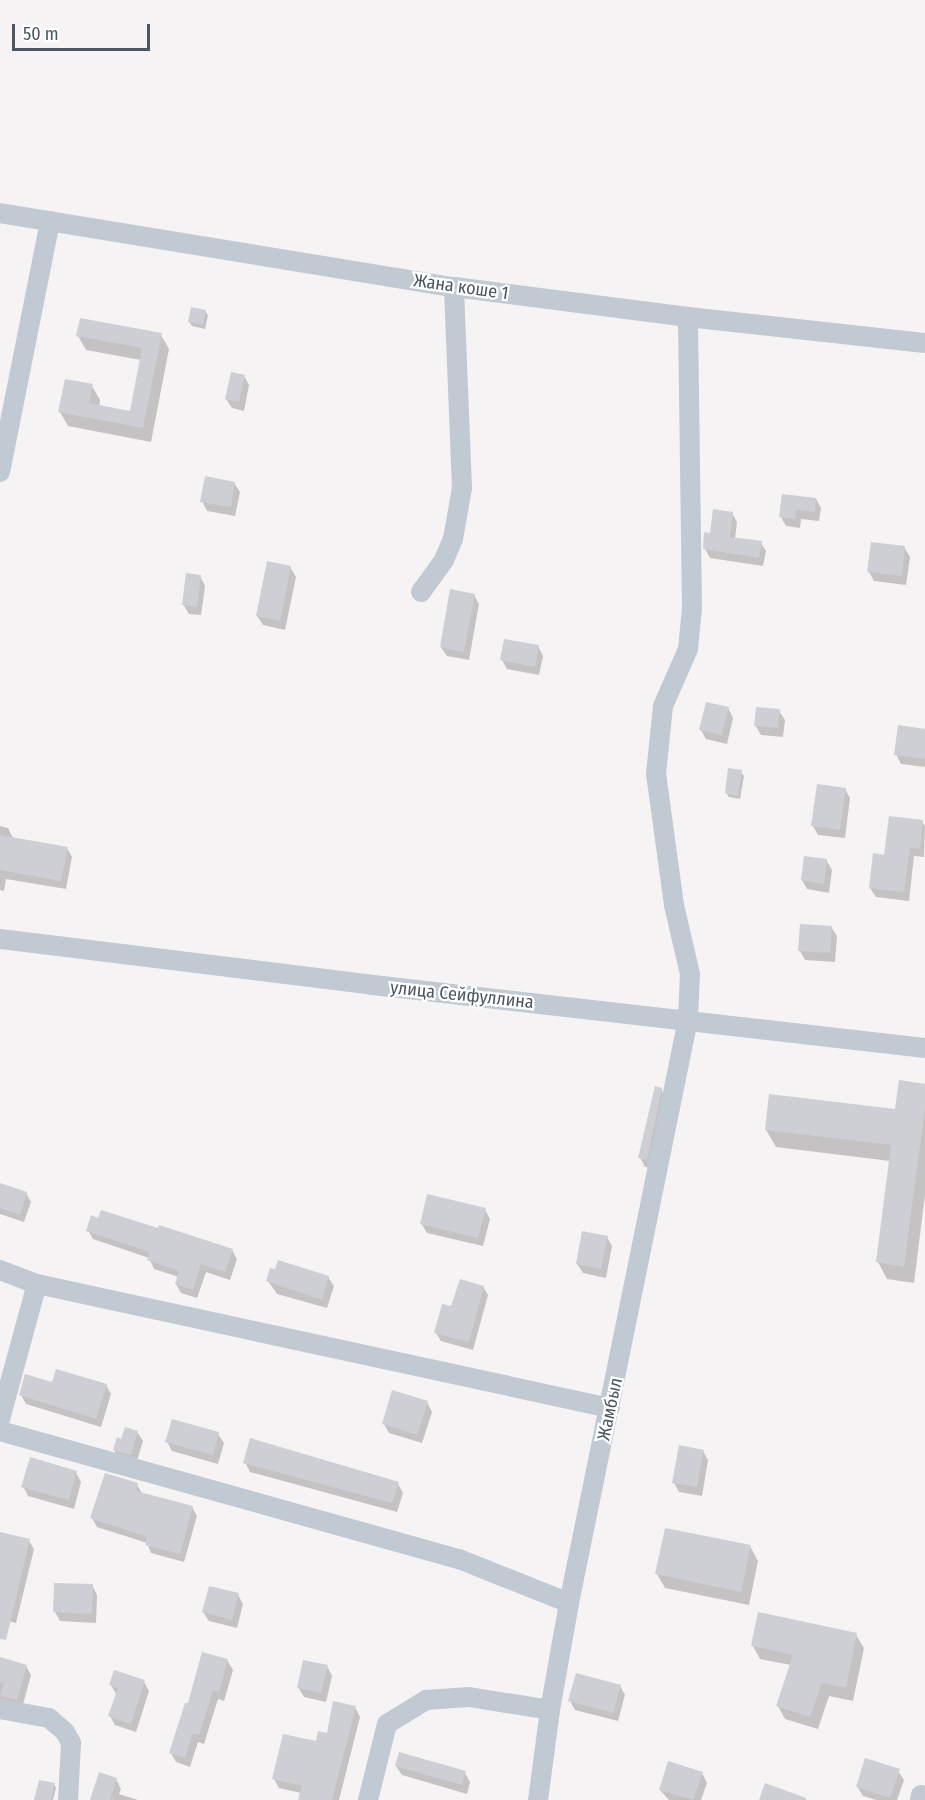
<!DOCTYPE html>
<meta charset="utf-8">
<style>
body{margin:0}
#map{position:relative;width:925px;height:1800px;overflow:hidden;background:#f5f3f3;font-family:"Fira Sans Condensed",sans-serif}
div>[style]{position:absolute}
.shadow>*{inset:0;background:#0003}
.building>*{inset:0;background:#cdcfd5}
.minor>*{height:20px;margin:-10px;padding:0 10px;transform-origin:10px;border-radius:10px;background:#c1cad2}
span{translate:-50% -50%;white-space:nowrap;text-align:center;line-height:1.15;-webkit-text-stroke:4.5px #fff;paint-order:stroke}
.street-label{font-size:18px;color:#4a5661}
.scale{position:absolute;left:12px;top:24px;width:138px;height:27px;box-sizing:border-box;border:3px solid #4a5661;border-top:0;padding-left:8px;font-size:18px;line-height:21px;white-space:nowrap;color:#4a5661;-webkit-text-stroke:4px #fff;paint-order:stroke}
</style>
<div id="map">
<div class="shadow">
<i style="clip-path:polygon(205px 311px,208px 315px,205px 329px,192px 326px,189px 322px)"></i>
<i style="clip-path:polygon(161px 335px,169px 349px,151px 442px,68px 426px,60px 412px,92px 386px,100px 400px,99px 407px,131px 413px,141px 360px,86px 350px,78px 336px)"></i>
<i style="clip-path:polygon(244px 376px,249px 385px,244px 411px,232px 408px,226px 399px)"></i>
<i style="clip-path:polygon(234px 483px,240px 492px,235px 516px,207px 511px,202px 501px)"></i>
<i style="clip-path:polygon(816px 499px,821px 508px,819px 521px,801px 519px,800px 528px,786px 526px,781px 517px)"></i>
<i style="clip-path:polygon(732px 513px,737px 522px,735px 539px,761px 543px,766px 551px,763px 566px,710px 558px,705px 549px)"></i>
<i style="clip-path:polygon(904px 547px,910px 557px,906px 585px,874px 581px,869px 572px)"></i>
<i style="clip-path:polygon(290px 567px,296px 577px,285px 630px,263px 625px,257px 616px)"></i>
<i style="clip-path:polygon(200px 576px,205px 586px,201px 615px,189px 614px,183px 604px)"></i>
<i style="clip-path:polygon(474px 595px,479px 604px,469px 660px,447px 656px,441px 647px)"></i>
<i style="clip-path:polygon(538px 646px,543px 656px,539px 675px,507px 669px,502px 660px)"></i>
<i style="clip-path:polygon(728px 708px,733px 718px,727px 744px,706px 739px,701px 730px)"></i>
<i style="clip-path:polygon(779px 711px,785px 720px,783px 737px,761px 735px,755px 725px)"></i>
<i style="clip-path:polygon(925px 731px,925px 767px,901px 764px,896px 754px)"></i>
<i style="clip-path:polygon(741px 772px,744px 776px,740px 799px,729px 797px,726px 793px)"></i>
<i style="clip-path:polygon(845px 789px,850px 798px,845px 838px,818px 835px,813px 826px)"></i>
<i style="clip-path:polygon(922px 822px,925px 826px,924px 857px,914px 856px,909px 901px,876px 897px,870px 888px,886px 856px)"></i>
<i style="clip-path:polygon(0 826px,8px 828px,13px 838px,67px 848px,72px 857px,66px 889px,6px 879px,4px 891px,0 890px)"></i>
<i style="clip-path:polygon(826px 860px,832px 870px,829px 893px,807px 889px,802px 880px)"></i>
<i style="clip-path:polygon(831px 927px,837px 936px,835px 962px,805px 960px,800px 951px)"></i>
<i style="clip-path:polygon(925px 1085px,925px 1195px,914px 1283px,887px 1279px,878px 1262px,890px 1161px,776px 1147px,766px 1130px,897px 1111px)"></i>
<i style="clip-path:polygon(661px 1089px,666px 1098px,652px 1168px,645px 1167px,640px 1157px)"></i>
<i style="clip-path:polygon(0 1185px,26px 1193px,31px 1202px,24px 1222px,0 1214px)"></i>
<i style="clip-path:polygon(485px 1210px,490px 1219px,483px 1246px,427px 1233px,421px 1223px)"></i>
<i style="clip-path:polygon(88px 1230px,232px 1250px,237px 1259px,230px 1280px,206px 1272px,197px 1298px,181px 1293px,176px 1284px,179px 1277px,154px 1269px,149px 1258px,93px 1239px)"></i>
<i style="clip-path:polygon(607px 1237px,612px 1246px,606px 1278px,583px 1273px,577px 1264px)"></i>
<i style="clip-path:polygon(328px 1277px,334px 1286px,327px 1308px,277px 1294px,268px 1281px)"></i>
<i style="clip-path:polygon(483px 1287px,488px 1295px,473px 1350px,441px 1341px,436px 1333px,452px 1308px)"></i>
<i style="clip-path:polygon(106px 1385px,111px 1394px,101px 1427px,26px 1404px,21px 1395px)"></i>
<i style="clip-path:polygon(427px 1402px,432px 1412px,422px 1443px,389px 1433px,384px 1424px)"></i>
<i style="clip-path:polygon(137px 1432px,143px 1441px,136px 1464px,120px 1459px,114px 1450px,122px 1440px)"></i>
<i style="clip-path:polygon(218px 1434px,224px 1443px,218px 1464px,172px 1451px,167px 1442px)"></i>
<i style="clip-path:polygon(703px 1451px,708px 1460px,702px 1496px,679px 1492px,674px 1483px)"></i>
<i style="clip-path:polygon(245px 1462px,398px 1484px,403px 1493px,397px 1512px,250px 1472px)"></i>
<i style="clip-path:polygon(76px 1473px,81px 1482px,74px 1509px,28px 1496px,23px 1486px)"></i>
<i style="clip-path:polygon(137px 1485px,142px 1493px,192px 1507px,197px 1516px,184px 1562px,151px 1553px,147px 1543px,97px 1527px,92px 1518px)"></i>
<i style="clip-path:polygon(0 1540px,29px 1541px,34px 1549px,16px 1623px,0 1619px)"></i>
<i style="clip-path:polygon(750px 1546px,758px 1561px,749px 1605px,665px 1588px,657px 1574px)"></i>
<i style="clip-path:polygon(56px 1584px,92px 1585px,97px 1595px,96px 1623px,60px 1621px,55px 1612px)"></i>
<i style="clip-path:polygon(238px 1595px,243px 1604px,237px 1628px,209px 1621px,203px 1612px)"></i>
<i style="clip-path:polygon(856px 1635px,864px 1648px,853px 1701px,829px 1696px,818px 1729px,785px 1719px,778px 1706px,791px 1665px,760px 1659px,753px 1646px)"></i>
<i style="clip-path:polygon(0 1659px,26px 1666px,31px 1675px,22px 1708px,0 1703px)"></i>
<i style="clip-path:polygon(227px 1660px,233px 1670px,224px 1701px,218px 1699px,204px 1744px,198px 1742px,190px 1767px,176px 1762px,171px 1753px,189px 1705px)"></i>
<i style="clip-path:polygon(327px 1666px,332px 1676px,326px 1702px,304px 1697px,298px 1687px)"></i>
<i style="clip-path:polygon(144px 1682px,149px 1691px,136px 1732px,115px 1725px,110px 1716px,116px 1694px,111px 1685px)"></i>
<i style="clip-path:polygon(620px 1686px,625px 1695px,618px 1721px,575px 1710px,570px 1701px)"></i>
<i style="clip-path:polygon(355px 1707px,360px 1717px,339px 1800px,300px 1800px,301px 1793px,279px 1788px,274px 1779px,328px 1735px)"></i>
<i style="clip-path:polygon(396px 1766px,465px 1773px,470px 1782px,467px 1794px,402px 1775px)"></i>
<i style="clip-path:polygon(898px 1771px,904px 1780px,897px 1800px,876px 1800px,863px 1796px,857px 1786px)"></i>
<i style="clip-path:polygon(702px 1773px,707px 1783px,701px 1800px,669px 1800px,660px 1790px)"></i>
<i style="clip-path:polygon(116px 1779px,121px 1789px,119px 1794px,138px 1800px,92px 1800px)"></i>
<i style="clip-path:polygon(54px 1784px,56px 1788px,53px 1800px,36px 1800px)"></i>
</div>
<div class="building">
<i style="clip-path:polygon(191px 307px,206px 310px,203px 325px,188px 322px)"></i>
<i style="clip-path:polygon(80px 318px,162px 333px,143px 428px,58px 412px,65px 379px,93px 384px,89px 403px,130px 411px,142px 348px,76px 336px)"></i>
<i style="clip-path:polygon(231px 372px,245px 375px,239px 402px,225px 399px)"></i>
<i style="clip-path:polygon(205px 476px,235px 482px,231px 507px,200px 502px)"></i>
<i style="clip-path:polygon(782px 494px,816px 498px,815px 512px,796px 510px,795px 519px,779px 517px)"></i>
<i style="clip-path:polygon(713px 509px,733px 512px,730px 537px,762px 541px,759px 558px,703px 549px,704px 532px,710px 533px)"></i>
<i style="clip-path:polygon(871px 542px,905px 546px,902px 576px,867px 572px)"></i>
<i style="clip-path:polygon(267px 561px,291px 566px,280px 621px,256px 616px)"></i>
<i style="clip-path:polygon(186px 573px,201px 575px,197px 607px,182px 605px)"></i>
<i style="clip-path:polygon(450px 589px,475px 594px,464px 652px,440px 647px)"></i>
<i style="clip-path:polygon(504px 639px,539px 645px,535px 667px,500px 660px)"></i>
<i style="clip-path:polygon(706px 702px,729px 707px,722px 735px,699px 730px)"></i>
<i style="clip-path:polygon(756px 707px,780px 709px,778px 728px,754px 726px)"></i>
<i style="clip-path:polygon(898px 725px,925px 729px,925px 759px,894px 755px)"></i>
<i style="clip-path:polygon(728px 768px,742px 770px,738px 796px,725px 793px)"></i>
<i style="clip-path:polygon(817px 784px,846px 788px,840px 830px,811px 826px)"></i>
<i style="clip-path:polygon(889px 816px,923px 820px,920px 849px,910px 848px,904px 892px,869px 888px,873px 853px,884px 855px)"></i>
<i style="clip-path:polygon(0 835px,68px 847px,61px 881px,0 870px)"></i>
<i style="clip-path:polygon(804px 856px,827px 859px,824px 884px,801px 880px)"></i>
<i style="clip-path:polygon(800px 924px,832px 926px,830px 953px,798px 951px)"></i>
<i style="clip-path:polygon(899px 1080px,925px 1084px,925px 1108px,904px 1267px,876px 1262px,891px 1145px,765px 1130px,769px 1094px,895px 1109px)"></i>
<i style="clip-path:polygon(655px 1086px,662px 1088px,647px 1160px,638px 1158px)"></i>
<i style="clip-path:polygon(0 1183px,27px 1192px,20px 1215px,0 1208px)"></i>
<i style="clip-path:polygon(427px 1194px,486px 1208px,478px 1238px,420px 1224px)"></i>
<i style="clip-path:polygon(101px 1210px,158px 1228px,159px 1225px,233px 1249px,225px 1272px,201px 1264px,193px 1290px,175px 1284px,179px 1271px,147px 1260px,150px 1252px,86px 1231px,91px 1215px,98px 1218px)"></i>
<i style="clip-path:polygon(582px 1231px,608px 1236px,601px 1269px,576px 1264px)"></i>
<i style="clip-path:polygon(278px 1260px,329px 1276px,322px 1300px,266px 1281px,270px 1268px,275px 1269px)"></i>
<i style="clip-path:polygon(460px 1279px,484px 1286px,469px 1342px,434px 1333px,442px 1304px,451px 1306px)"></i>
<i style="clip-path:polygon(56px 1369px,107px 1384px,96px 1419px,19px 1395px,25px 1374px,52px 1382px)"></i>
<i style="clip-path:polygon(392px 1390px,428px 1401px,417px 1435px,382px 1424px)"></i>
<i style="clip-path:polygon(172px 1419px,219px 1432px,213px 1455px,165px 1442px)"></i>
<i style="clip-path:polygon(125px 1427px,138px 1431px,131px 1455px,113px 1450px,117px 1437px,121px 1439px)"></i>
<i style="clip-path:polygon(250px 1438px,399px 1482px,392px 1503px,243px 1463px)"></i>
<i style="clip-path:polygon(679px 1445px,704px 1450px,697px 1487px,672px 1483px)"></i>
<i style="clip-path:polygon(30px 1457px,77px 1471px,69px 1500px,21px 1487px)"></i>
<i style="clip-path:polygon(105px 1473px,138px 1483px,136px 1491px,193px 1506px,180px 1554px,145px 1545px,147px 1537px,90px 1518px)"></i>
<i style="clip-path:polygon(665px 1528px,751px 1545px,741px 1592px,655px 1574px)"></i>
<i style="clip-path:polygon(0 1532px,30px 1539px,6px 1640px,0 1639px)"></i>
<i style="clip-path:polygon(54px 1583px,93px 1584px,92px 1614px,53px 1612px)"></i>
<i style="clip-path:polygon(209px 1586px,239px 1593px,232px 1620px,202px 1612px)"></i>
<i style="clip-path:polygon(758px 1612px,857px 1633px,846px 1688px,822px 1683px,810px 1717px,776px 1706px,793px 1655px,751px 1646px)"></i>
<i style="clip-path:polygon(202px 1652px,228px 1659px,219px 1692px,213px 1690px,199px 1735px,193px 1733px,185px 1758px,169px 1753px,185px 1703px,188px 1703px)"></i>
<i style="clip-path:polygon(0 1657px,27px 1665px,17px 1700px,0 1696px,4px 1683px,0 1682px)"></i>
<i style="clip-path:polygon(303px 1660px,328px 1665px,321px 1693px,297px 1688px)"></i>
<i style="clip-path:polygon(114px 1670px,145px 1680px,131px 1724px,108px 1716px,118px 1688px,109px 1685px)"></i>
<i style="clip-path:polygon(576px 1673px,621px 1685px,613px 1713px,568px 1701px)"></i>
<i style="clip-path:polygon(333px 1701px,356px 1706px,332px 1800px,298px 1800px,302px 1786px,272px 1779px,283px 1734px,316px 1741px,318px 1731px,327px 1733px)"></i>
<i style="clip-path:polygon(399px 1752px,466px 1771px,462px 1785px,395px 1766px)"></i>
<i style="clip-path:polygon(865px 1758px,900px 1769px,890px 1798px,856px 1787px)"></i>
<i style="clip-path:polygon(668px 1761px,703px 1772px,693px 1800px,659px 1790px)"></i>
<i style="clip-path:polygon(99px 1772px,117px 1778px,110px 1800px,90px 1800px)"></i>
<i style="clip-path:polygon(39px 1780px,55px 1783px,51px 1800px,34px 1800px)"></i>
<i style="clip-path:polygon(765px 1783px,806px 1798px,806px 1800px,759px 1800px)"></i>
</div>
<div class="minor">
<i style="left:0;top:213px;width:460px;rotate:9.3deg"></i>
<i style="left:454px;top:287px;width:236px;rotate:7.3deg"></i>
<i style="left:688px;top:317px;width:238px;rotate:6.3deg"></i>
<i style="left:0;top:472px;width:256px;rotate:-78.7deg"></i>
<i style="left:421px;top:592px;width:39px;rotate:-54deg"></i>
<i style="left:444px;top:560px;width:23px;rotate:-67deg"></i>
<i style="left:453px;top:539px;width:52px;rotate:-80deg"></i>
<i style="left:462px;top:488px;width:201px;rotate:-92.3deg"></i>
<i style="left:0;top:939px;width:376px;rotate:7deg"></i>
<i style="left:373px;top:985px;width:556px;rotate:6.51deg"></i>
<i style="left:0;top:1270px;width:40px;rotate:21deg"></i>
<i style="left:37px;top:1284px;width:586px;rotate:12.21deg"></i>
<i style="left:0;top:1419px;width:140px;rotate:-74.7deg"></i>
<i style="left:0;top:1431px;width:477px;rotate:15.6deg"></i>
<i style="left:459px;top:1559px;width:118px;rotate:21.8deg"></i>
<i style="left:0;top:1709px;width:50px;rotate:10.4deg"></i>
<i style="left:49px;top:1718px;width:21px;rotate:41deg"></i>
<i style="left:65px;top:1732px;width:13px;rotate:61deg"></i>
<i style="left:71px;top:1743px;width:57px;rotate:93deg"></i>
<i style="left:368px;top:1800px;width:78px;rotate:-76deg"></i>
<i style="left:387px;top:1724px;width:46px;rotate:-31.6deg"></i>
<i style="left:426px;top:1700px;width:43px;rotate:-4deg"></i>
<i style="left:469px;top:1697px;width:82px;rotate:9.1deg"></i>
<i style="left:538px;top:1800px;width:91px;rotate:-82.4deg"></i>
<i style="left:550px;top:1710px;width:109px;rotate:-79.9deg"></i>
<i style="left:569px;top:1603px;width:596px;rotate:-78.48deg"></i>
<i style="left:688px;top:1019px;width:45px;rotate:-87.5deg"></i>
<i style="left:690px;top:974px;width:71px;rotate:-103.1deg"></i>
<i style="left:674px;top:905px;width:132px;rotate:-97.8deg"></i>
<i style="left:656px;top:774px;width:68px;rotate:-84.1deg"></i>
<i style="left:663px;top:706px;width:62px;rotate:-66.3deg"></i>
<i style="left:688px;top:649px;width:41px;rotate:-84.4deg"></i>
<i style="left:692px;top:608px;width:291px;rotate:-90.8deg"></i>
<i style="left:920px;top:1800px;width:5px;rotate:-79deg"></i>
</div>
<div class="street-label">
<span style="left:461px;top:287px;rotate:8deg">Жана коше 1</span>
<span style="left:462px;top:995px;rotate:6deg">улица Сейфуллина</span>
<span style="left:610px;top:1409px;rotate:-78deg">Жамбыл</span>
</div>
<div class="scale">50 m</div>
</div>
